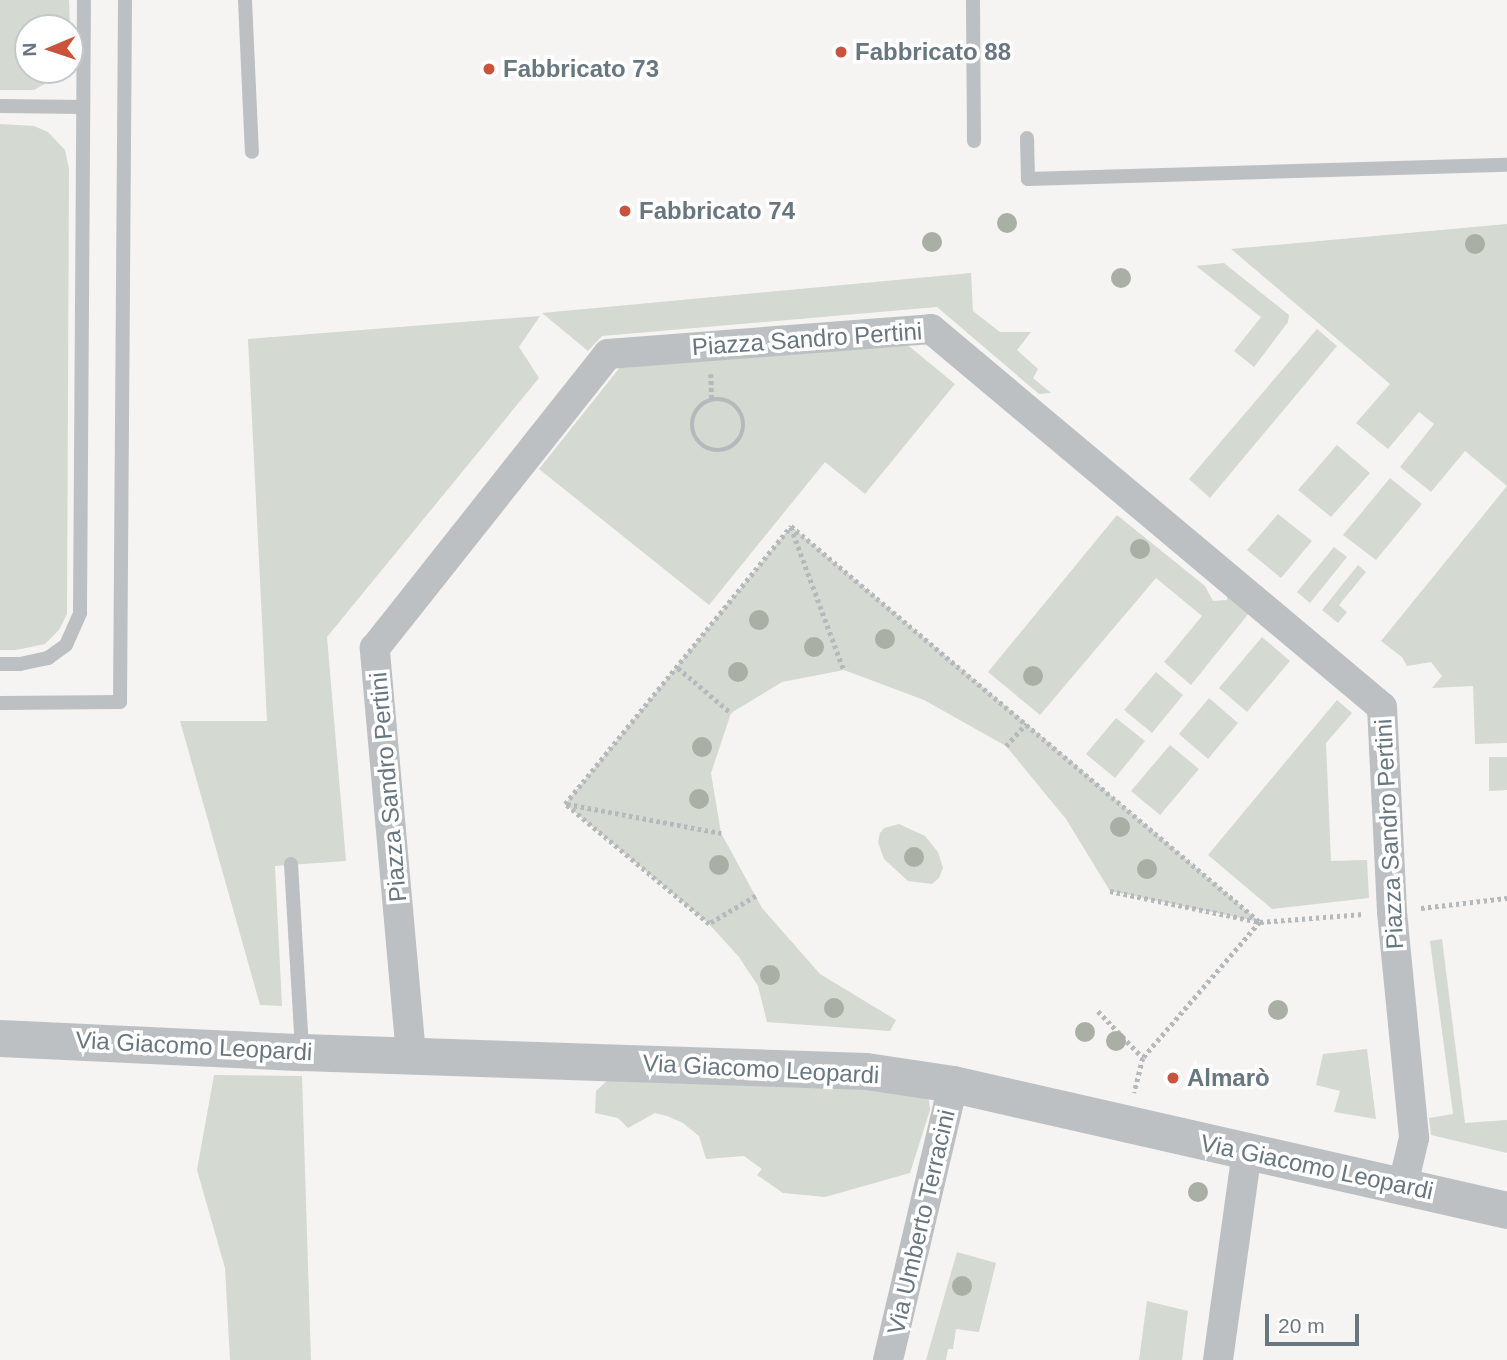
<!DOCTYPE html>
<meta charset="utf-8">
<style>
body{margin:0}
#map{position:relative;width:1507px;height:1360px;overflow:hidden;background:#f5f4f2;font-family:Arial,sans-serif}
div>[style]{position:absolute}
.green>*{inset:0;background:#d4d9d1}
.path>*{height:4.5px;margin-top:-2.25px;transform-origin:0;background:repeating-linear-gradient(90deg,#b6b9bb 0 3.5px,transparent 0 7px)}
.path>.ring{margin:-2.25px;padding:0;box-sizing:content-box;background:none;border:4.5px solid #b6b9bb;border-radius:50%}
.service>*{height:14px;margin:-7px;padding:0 7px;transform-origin:7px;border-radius:7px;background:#bcc0c3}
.minor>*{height:30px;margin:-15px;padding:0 15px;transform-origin:15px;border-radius:15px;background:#bcc0c3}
.tertiary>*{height:37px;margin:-18.5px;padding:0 18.5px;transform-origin:18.5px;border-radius:18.5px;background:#bcc0c3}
.trees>*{width:20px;height:20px;margin:-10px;border-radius:50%;background:#a9afa4}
.dots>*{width:19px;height:19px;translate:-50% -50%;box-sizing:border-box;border:4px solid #fff;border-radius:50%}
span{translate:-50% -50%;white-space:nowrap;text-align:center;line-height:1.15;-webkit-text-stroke:7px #fff;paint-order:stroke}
.poi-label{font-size:24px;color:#68767f;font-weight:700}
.left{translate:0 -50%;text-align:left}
.street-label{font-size:24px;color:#68767f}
.north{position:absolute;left:14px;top:14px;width:70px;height:70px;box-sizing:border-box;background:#fff;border:2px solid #c3c8cc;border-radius:50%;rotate:268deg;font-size:19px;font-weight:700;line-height:28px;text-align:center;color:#68767f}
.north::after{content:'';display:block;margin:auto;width:24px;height:32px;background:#cb533b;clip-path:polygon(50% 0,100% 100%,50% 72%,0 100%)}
.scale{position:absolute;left:1265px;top:1314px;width:94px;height:32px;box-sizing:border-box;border:4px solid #68767f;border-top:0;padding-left:9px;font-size:21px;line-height:24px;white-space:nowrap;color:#68767f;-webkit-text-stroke:5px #fff;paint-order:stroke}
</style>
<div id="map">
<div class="green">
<i style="clip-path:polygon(0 0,69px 0,70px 28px,28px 28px,28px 70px,62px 70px,55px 78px,34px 90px,0 90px)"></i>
<i style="clip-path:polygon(0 124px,34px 126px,48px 132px,65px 150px,69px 169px,67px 614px,59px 630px,45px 644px,16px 650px,0 650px)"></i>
<i style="clip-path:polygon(1507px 224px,1507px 743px,1475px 744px,1473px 686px,1432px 688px,1442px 676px,1431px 662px,1407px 666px,1402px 657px,1381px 641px,1507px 486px,1465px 451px,1431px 492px,1400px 467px,1434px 424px,1419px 412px,1388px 449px,1356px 423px,1390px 384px,1231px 249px)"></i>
<i style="clip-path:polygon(1224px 263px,1289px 315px,1288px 322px,1254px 367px,1234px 351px,1261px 317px,1196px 266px)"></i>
<i style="clip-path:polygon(971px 273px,973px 311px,1000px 332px,1031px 332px,1017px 350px,1038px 369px,1033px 378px,1051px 393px,1039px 394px,937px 307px,602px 336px,588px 351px,542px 313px)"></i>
<i style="clip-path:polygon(540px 316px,519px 347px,539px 378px,327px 637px,346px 861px,275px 866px,282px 1006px,260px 1005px,180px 721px,267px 721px,248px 339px)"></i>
<i style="clip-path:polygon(1317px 329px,1337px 346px,1210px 498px,1189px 479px)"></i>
<i style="clip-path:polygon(904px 342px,955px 384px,865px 494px,825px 462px,709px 605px,539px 469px,621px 366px)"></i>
<i style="clip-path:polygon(1337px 445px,1370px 473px,1331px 517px,1298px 490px)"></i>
<i style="clip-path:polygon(1390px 478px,1422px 504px,1376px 560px,1343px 535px)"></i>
<i style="clip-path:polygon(1278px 514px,1312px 541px,1281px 578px,1247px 550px)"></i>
<i style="clip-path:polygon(1117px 515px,1205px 586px,1213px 601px,1227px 600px,1227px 595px,1249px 613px,1191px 685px,1164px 662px,1202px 616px,1156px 578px,1040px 715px,988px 672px)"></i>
<i style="clip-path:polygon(791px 526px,1027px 724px,1260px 922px,1110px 891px,1066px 819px,1006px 746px,924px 700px,844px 670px,782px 682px,731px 713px,711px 773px,721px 833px,762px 908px,820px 974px,896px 1020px,890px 1031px,767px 1022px,758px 986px,739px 957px,709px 924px,565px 804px)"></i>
<i style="clip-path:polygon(1334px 547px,1347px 557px,1310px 603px,1297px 592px)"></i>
<i style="clip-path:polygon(1358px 565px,1366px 572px,1339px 605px,1347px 612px,1338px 623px,1322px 610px)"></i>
<i style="clip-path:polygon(1262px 637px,1290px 661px,1247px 712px,1219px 688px)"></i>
<i style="clip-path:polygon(1156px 672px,1183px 695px,1152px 733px,1124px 710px)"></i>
<i style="clip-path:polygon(1209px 698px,1238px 723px,1208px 759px,1179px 734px)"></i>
<i style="clip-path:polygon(1337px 700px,1352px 713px,1326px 743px,1331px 861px,1367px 860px,1369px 898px,1272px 909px,1208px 855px)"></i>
<i style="clip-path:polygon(1116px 718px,1145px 741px,1115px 778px,1086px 754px)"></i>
<i style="clip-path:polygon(1170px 745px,1199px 769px,1160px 815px,1131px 791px)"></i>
<i style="clip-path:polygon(1489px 757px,1507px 757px,1507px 790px,1489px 791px)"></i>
<i style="clip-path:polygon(899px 824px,925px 836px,938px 852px,943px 868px,939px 878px,932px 884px,908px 881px,884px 859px,878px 842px,880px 833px,884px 828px)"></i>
<i style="clip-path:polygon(1442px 939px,1465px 1123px,1507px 1120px,1507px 1153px,1431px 1135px,1429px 1118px,1453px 1114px,1430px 941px)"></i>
<i style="clip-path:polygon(1367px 1049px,1376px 1119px,1334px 1112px,1340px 1091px,1316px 1085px,1323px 1054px)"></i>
<i style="clip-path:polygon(619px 1070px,920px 1089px,929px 1100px,930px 1110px,910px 1173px,825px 1197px,783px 1193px,757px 1175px,762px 1169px,744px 1156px,706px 1159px,699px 1136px,683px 1123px,667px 1116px,655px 1113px,628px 1128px,618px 1118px,595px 1113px,596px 1091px)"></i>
<i style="clip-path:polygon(214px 1075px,302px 1076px,311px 1360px,230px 1360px,225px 1268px,197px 1170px)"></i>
<i style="clip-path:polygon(957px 1252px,996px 1263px,979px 1332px,956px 1329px,953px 1349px,948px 1349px,946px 1360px,926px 1360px)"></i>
<i style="clip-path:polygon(1147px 1301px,1188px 1311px,1182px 1360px,1139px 1360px)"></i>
</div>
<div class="path">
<i style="left:711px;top:374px;width:25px;rotate:88deg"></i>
<i class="ring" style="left:692px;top:399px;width:47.5px;height:47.5px"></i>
<i style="left:791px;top:527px;width:153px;rotate:69.7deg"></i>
<i style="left:678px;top:668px;width:70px;rotate:40.3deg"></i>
<i style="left:1006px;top:746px;width:30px;rotate:-48deg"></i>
<i style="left:567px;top:804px;width:157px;rotate:10.7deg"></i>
<i style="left:1110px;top:891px;width:153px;rotate:11.7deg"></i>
<i style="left:1260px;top:922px;width:104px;rotate:-4.4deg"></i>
<i style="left:756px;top:896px;width:55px;rotate:149.2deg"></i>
<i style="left:709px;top:924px;width:187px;rotate:-140.2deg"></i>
<i style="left:565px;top:804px;width:358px;rotate:-50.9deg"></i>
<i style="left:791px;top:526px;width:614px;rotate:40.18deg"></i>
<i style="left:1260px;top:922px;width:179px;rotate:130.7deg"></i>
<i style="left:1143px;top:1058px;width:36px;rotate:104deg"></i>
<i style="left:1421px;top:908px;width:87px;rotate:-6.6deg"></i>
<i style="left:1098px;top:1011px;width:65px;rotate:46.2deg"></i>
</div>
<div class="service">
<i style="left:245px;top:0;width:152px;rotate:87.4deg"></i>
<i style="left:973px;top:0;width:141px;rotate:89.6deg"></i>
<i style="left:0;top:106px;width:83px;rotate:0.7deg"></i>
<i style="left:1027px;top:138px;width:41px;rotate:88.6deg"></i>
<i style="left:1028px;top:179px;width:479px;rotate:-1.7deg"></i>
<i style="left:0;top:664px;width:20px"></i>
<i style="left:20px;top:664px;width:29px;rotate:-12deg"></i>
<i style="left:48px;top:658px;width:22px;rotate:-36deg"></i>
<i style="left:66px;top:645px;width:35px;rotate:-66deg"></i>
<i style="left:80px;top:613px;width:613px;rotate:-89.63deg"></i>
<i style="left:0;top:703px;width:120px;rotate:-0.5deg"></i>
<i style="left:120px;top:702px;width:702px;rotate:-89.59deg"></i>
<i style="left:291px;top:864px;width:187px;rotate:86.6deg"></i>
</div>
<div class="minor">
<i style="left:411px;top:1055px;width:409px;rotate:-95.1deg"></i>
<i style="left:375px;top:648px;width:375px;rotate:-51.6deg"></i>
<i style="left:608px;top:354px;width:324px;rotate:-4.4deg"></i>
<i style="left:931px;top:329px;width:588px;rotate:39.97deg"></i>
<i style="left:1382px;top:707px;width:205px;rotate:87.2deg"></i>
<i style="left:1392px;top:912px;width:227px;rotate:84.4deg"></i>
<i style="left:1414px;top:1138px;width:48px;rotate:103.2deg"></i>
<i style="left:888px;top:1360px;width:284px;rotate:-76.7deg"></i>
<i style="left:1218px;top:1360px;width:211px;rotate:-82.1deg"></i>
</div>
<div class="tertiary">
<i style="left:0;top:1038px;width:302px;rotate:2.7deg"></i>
<i style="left:302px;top:1052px;width:564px;rotate:1.93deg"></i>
<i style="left:866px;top:1071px;width:88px;rotate:8.5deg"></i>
<i style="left:953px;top:1084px;width:568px;rotate:12.81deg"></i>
</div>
<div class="trees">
<i style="left:1007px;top:223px"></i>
<i style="left:932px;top:242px"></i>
<i style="left:1475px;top:244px"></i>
<i style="left:1121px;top:278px"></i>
<i style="left:1140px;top:549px"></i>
<i style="left:759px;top:620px"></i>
<i style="left:885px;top:639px"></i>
<i style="left:814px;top:647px"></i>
<i style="left:738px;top:672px"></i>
<i style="left:1033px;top:676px"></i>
<i style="left:702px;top:747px"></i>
<i style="left:699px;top:799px"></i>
<i style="left:1120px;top:827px"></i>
<i style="left:914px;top:857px"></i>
<i style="left:719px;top:865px"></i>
<i style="left:1147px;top:869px"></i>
<i style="left:770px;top:975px"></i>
<i style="left:834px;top:1008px"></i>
<i style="left:1278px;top:1010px"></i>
<i style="left:1085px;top:1032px"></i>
<i style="left:1116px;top:1041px"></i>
<i style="left:1198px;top:1192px"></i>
<i style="left:962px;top:1286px"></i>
</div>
<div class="dots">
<i style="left:841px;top:52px;background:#cb533b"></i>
<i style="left:489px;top:69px;background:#cb533b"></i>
<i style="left:625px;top:211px;background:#cb533b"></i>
<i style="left:1173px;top:1078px;background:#cb533b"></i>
</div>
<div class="poi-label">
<span class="left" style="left:855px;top:52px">Fabbricato 88</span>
<span class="left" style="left:503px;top:69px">Fabbricato 73</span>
<span class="left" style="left:639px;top:211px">Fabbricato 74</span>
<span class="left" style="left:1187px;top:1078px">Almarò</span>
</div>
<div class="street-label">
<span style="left:807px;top:339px;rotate:-4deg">Piazza Sandro Pertini</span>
<span style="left:388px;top:787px;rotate:-95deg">Piazza Sandro Pertini</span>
<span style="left:1389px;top:834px;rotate:-93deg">Piazza Sandro Pertini</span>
<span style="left:194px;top:1046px;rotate:3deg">Via Giacomo Leopardi</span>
<span style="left:761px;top:1069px;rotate:3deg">Via Giacomo Leopardi</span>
<span style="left:1317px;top:1167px;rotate:12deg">Via Giacomo Leopardi</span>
<span style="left:921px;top:1222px;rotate:-77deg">Via Umberto Terracini</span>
</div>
<div class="north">N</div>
<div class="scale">20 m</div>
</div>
